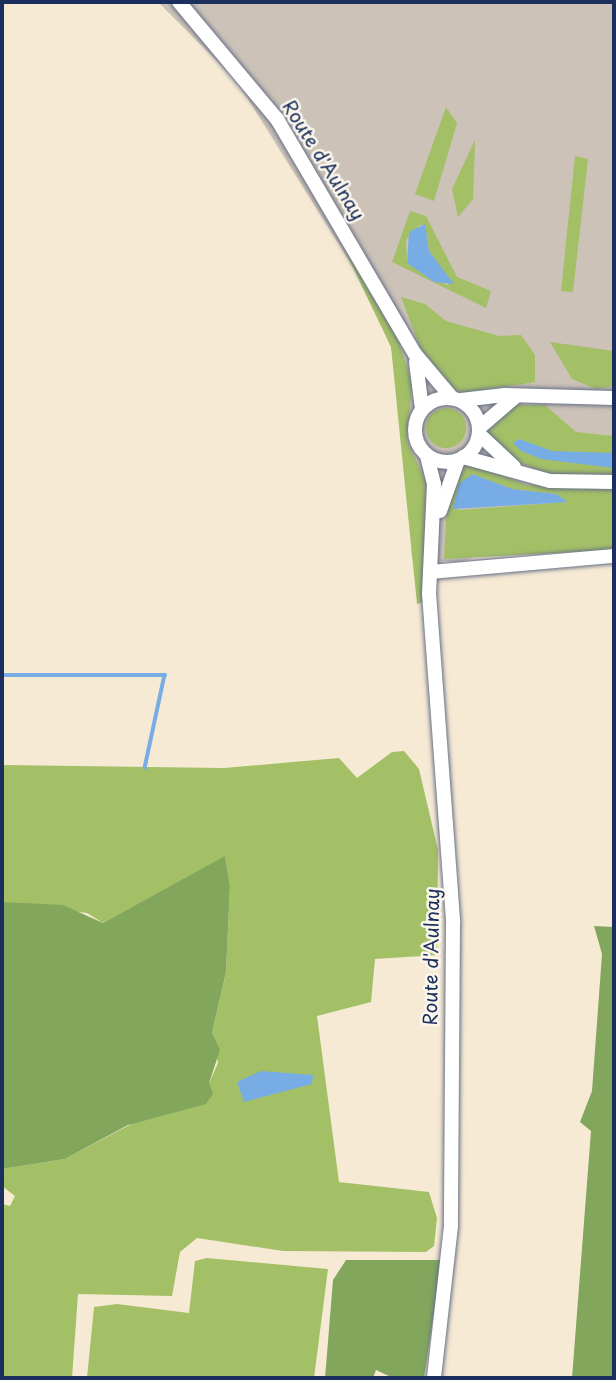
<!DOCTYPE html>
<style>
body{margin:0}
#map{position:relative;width:616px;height:1380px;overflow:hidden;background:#f6ead4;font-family:"Playpen Sans",sans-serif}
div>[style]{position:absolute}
.industrial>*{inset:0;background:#ccc2b8}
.green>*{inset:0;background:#a3c067}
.round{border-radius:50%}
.forest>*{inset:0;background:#82a65c}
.water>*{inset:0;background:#77ace5}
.stream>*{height:3.5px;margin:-1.75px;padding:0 1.75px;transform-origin:1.75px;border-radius:1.75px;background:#77ace5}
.roads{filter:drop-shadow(0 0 2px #687087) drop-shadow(0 0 2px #687087)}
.minor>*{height:14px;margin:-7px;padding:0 7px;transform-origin:7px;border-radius:7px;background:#fff}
.minor>.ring{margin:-7px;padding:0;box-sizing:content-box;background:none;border:14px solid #fff;border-radius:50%}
span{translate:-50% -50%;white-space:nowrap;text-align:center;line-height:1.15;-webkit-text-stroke:5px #fbf7ec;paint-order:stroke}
.street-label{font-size:19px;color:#1b2f5e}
.frame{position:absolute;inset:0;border:4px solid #1b2f5e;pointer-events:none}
</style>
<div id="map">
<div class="industrial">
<i style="clip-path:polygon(158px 2px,614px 2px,614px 511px,460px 562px,412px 559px,401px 395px,391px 347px,366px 288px,236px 80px)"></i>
</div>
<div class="green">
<i style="clip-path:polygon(446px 107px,457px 123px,434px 201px,415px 194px)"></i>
<i style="clip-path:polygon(475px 140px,473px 199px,458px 217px,452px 189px)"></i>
<i style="clip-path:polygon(575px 156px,588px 159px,573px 292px,561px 291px)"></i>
<i style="clip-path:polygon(evenodd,410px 211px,426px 216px,457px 277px,491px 291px,486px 308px,392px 262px,410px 211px,420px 225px,425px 225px,429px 251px,449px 286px,407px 263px,406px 240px,420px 225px)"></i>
<i style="clip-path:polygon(343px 247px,393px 324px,412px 383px,407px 442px,426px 481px,424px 602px,417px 604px,391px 347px)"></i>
<i style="clip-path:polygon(401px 297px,425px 304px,446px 321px,499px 336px,521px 335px,535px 355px,535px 382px,463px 393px,443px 383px,423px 355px)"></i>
<i style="clip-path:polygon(550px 342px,614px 351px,614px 386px,596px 389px,572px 379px)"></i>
<i style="clip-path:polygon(514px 405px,545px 405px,576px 432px,614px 436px,614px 476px,556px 476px,516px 462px,487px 432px)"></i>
<i class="round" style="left:426px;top:408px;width:40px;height:40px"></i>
<i style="clip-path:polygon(evenodd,474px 464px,526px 485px,614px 487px,614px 550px,444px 559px,447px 504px,460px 468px,474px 464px,472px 474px,512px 489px,556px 494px,567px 502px,458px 510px,472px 474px)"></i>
<i style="clip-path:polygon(404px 751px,419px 769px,438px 850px,437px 955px,375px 959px,371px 1002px,317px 1016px,339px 1182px,429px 1192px,437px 1218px,434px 1246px,426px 1252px,283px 1251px,197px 1238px,180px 1252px,172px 1296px,78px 1294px,72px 1378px,2px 1378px,2px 1204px,10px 1206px,15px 1196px,2px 1186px,2px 1169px,65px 1159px,209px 1083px,218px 1063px,212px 1033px,226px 972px,230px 886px,225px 857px,103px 923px,87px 913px,2px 902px,2px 765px,224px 768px,339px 758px,357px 778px,392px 752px)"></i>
<i style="clip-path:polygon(207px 1258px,328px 1269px,314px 1378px,87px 1378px,94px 1307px,117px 1304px,189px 1313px,195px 1261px)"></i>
</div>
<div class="forest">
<i style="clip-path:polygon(225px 856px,230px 886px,226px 972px,212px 1033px,220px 1050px,209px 1083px,213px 1094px,206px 1104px,128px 1125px,65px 1159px,2px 1169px,2px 902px,63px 905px,103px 923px)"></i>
<i style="clip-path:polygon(594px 926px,614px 927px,614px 1378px,572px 1378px,591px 1131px,580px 1122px,592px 1091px,602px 954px)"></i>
<i style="clip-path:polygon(346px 1260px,442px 1260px,424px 1378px,393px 1378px,376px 1370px,373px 1378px,325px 1378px,333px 1280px)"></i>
</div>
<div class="water">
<i style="clip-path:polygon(425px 224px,429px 251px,454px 284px,434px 282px,407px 263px,409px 232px)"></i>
<i style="clip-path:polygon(519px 439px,552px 451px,614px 453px,614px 468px,541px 459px,521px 451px,513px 443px)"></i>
<i style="clip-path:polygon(472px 474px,512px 489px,556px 494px,568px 502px,453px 509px,459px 484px)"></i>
<i style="clip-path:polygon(261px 1071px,313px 1075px,312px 1084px,244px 1102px,237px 1082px)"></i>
</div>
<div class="stream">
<i style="left:2px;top:675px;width:163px"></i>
<i style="left:165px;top:675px;width:95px;rotate:102.1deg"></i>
</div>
<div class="roads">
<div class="minor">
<i style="left:179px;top:2px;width:153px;rotate:50.1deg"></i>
<i style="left:277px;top:119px;width:273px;rotate:59.6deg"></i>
<i style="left:415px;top:354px;width:57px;rotate:49.9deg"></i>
<i style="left:416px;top:362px;width:47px;rotate:82.7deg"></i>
<i class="ring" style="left:415px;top:398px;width:50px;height:50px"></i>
<i style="left:461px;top:400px;width:44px;rotate:-6.5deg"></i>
<i style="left:505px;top:395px;width:109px;rotate:1.6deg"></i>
<i style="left:479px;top:428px;width:48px;rotate:-40.7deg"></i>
<i style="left:479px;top:434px;width:48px;rotate:43.3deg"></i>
<i style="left:427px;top:456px;width:29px;rotate:76deg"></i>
<i style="left:434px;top:484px;width:109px;rotate:92.6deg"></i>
<i style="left:429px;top:593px;width:331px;rotate:85.8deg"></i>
<i style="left:453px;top:923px;width:303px;rotate:90.4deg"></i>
<i style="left:451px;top:1226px;width:153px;rotate:96.4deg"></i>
<i style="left:463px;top:457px;width:90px;rotate:15.4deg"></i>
<i style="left:550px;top:481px;width:64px;rotate:0.9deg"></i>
<i style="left:440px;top:511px;width:54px;rotate:-70.6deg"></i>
<i style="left:430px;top:572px;width:185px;rotate:-5deg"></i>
</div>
</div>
<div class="street-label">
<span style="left:324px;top:160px;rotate:58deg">Route d'Aulnay</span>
<span style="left:431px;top:957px;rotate:-89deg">Route d'Aulnay</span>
</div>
<div class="frame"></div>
</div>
